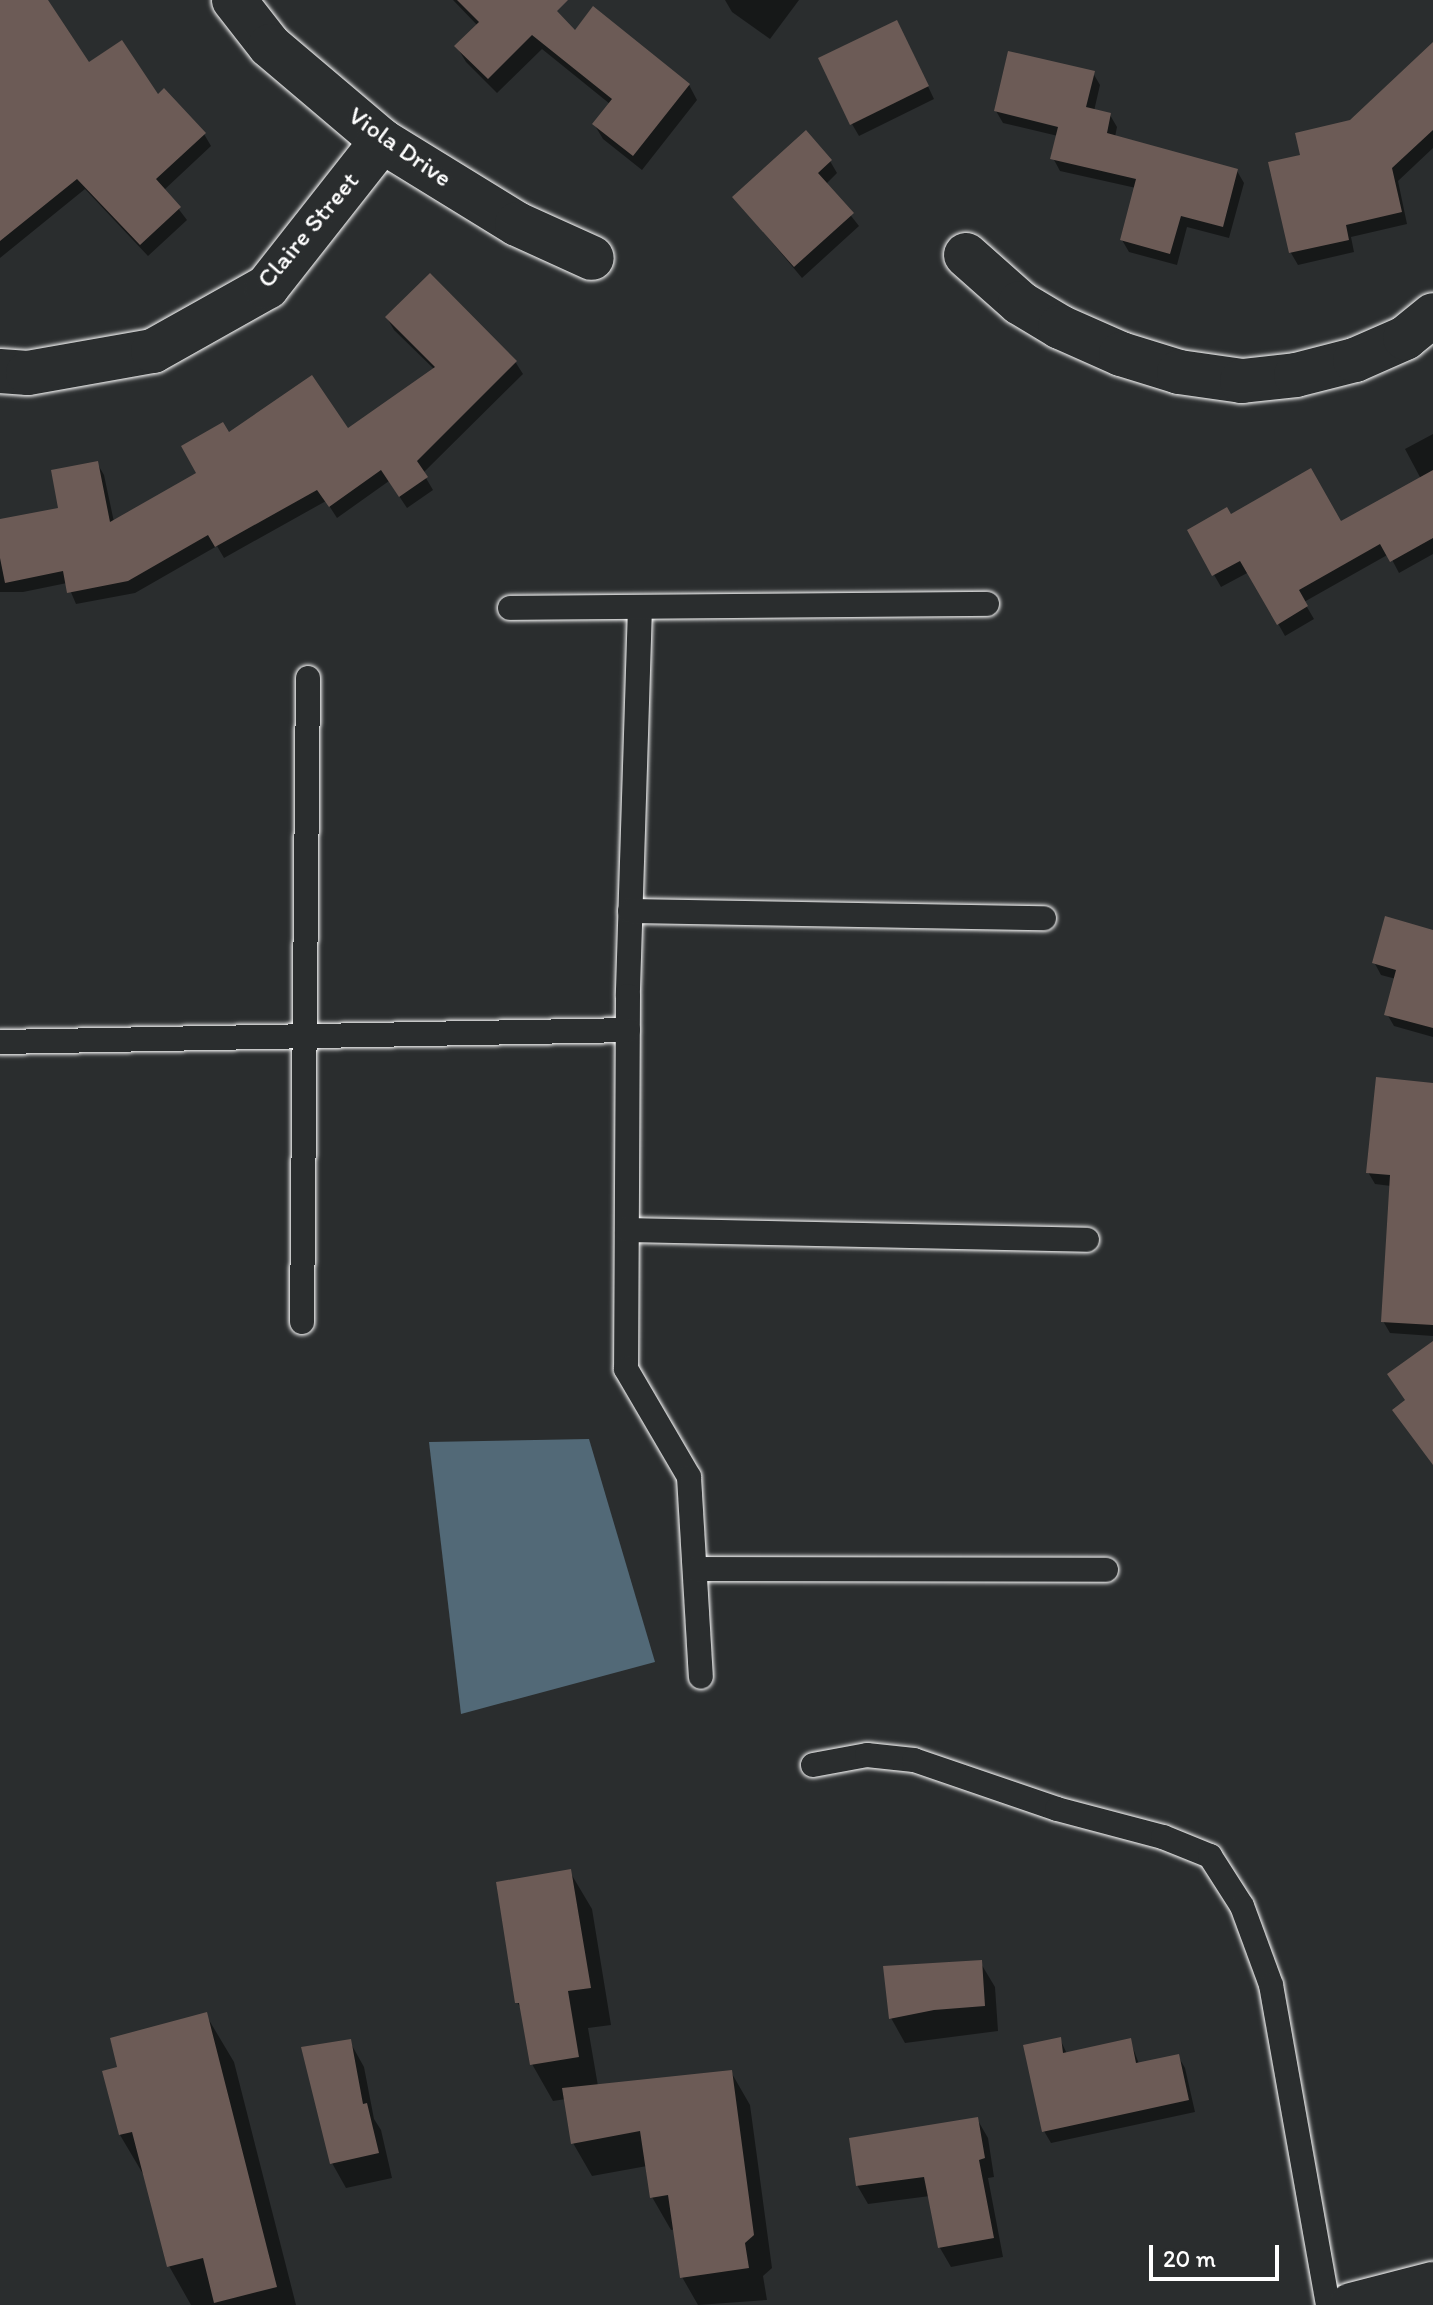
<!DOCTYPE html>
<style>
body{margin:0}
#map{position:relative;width:1433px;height:2305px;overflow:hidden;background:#2a2d2e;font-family:Itim,sans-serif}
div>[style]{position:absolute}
.water>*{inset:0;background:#526977}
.shadow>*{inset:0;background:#0007}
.building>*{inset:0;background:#6c5b56}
.roads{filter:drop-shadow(0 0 2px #fff) drop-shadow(0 0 2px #fff)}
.lane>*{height:24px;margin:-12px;padding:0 12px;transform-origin:12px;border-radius:12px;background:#2a2d2e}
.street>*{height:44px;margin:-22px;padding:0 22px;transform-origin:22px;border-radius:22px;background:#2a2d2e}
.secondary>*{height:44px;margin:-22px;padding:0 22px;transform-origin:22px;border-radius:22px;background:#2a2d2e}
span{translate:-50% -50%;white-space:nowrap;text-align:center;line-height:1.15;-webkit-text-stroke:8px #2a2d2e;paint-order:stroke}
.street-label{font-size:26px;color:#fff}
.scale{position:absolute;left:1149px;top:2245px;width:130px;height:36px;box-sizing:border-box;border:4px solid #fff;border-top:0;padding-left:10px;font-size:24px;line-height:28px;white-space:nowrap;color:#fff;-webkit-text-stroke:6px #2a2d2e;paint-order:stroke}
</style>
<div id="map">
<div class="water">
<i style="clip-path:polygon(589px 1439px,655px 1662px,461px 1714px,429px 1442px)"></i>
</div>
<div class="shadow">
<i style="clip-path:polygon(0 0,45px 0,88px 65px,158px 97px,204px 134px,211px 146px,164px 190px,187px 220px,148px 256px,85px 189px,0 258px)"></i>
<i style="clip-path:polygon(453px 0,543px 0,575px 33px,689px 85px,697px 100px,642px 170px,603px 139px,594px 124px,610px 104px,542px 49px,497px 93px,466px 62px,457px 47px,478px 26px)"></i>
<i style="clip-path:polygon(725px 0,799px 0,770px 39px,732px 12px)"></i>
<i style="clip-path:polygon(903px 34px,934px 99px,859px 136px,852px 124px)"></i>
<i style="clip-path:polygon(1433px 45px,1433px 148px,1398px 181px,1407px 224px,1351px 237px,1354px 252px,1298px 265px,1291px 253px,1271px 164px,1302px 157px,1351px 122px)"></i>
<i style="clip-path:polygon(1093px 73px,1100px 85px,1094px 111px,1110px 115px,1117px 127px,1115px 137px,1237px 171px,1244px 183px,1229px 238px,1187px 227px,1177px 265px,1129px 252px,1122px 240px,1136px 188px,1060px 171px,1053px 158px,1058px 136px,1003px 123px,996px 111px)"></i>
<i style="clip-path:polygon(830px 161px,837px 173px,826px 184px,859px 226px,802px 278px,734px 197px)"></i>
<i style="clip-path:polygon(430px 275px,516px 363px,523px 374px,423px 473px,433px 490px,407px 508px,389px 481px,337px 518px,326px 501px,224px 558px,217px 546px,135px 593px,76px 604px,67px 583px,23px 592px,0 592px,0 521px,61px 509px,97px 463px,104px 475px,114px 522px,199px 474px,228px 435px,347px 431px,434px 369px,394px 330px,387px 318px)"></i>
<i style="clip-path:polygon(1433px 434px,1433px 554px,1399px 573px,1389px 554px,1304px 602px,1314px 619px,1285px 636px,1249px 572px,1221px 587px,1189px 531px,1230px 517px,1340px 524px,1421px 479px,1405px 449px)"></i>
<i style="clip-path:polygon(1433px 932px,1433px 1037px,1394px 1026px,1387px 1014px,1396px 979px,1381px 975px,1374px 962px)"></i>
<i style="clip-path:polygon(1433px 1085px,1433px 1336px,1390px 1333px,1383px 1321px,1391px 1186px,1375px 1184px,1368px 1172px)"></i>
<i style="clip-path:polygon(570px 1872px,592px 1909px,611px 2025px,588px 2028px,598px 2086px,731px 2072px,750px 2105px,772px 2268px,763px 2276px,767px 2300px,698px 2305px,682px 2277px,675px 2229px,671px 2230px,652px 2197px,647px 2166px,592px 2176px,573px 2143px,566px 2099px,553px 2101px,532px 2064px,523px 2012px,517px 2002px)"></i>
<i style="clip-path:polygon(980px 1962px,995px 1987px,998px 2031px,905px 2043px,891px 2018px)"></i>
<i style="clip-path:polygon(206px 2015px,234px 2062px,296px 2305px,191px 2305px,169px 2266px,146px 2179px,120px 2135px,119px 2068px)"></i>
<i style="clip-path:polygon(1060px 2039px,1067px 2054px,1130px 2040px,1139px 2064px,1178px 2056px,1185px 2068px,1195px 2112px,1051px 2143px,1044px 2131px)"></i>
<i style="clip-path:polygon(350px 2042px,364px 2067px,374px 2119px,381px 2130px,392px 2178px,346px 2188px,332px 2163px)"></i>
<i style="clip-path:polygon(977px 2119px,988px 2138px,994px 2177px,988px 2178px,1003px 2257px,951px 2267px,940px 2248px,930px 2196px,868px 2204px,857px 2185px)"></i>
</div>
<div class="building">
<i style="clip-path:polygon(0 0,48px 0,89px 62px,122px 40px,158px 94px,164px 88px,206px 133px,156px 179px,181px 207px,140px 245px,77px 179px,0 241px)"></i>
<i style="clip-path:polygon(457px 0,568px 0,557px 11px,575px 30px,593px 6px,690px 84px,633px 156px,592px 124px,612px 99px,532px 35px,488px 79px,454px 46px,479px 22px)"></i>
<i style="clip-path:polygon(897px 20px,929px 86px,850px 125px,818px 58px)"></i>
<i style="clip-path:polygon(1433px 42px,1433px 130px,1392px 168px,1402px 212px,1346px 225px,1349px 240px,1289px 253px,1268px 162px,1300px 155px,1295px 133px,1350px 120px)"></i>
<i style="clip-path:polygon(1008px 51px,1095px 71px,1086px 107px,1111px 113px,1107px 133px,1238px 169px,1223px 227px,1181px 216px,1170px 254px,1120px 240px,1136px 179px,1050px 159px,1058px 127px,994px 111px)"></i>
<i style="clip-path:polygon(806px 130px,832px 160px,818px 173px,854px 213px,794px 267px,732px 197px)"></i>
<i style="clip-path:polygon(430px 273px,517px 361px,417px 461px,428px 477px,399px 497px,381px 470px,329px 507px,317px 490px,215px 547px,208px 535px,128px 581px,67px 593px,63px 571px,5px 583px,0 558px,0 519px,58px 508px,51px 470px,98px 461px,110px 522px,196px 473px,181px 446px,223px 422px,229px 432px,312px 375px,348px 428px,435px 367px,385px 317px)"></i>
<i style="clip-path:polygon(1311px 468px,1341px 521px,1433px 470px,1433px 538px,1390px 562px,1380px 544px,1299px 590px,1308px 606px,1277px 625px,1240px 561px,1212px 576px,1187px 530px,1227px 507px,1231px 514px)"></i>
<i style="clip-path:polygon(1385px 916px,1433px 930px,1433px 1028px,1384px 1015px,1396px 970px,1372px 963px)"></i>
<i style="clip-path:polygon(1376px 1077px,1433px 1083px,1433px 1325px,1381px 1322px,1390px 1175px,1366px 1173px)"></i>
<i style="clip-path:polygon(1433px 1341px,1433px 1465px,1392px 1410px,1405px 1400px,1387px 1374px)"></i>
<i style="clip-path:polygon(571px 1869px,591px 1988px,568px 1991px,579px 2057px,530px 2065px,519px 2003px,515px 2003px,496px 1882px)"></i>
<i style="clip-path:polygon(982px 1960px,985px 2006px,934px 2010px,889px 2019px,883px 1966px)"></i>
<i style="clip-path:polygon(207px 2012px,277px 2287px,214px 2303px,203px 2258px,167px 2267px,132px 2132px,119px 2135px,102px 2071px,117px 2067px,110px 2038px)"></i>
<i style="clip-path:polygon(1061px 2037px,1063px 2053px,1131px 2038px,1136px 2063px,1179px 2054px,1189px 2100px,1042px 2132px,1023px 2045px)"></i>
<i style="clip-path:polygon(351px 2039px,363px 2104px,367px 2103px,379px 2153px,330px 2164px,301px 2047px)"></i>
<i style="clip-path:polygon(732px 2070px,754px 2235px,745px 2243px,749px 2268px,680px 2278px,668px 2195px,650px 2198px,640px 2131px,571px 2144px,562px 2088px)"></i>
<i style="clip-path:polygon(978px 2117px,985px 2158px,979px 2160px,994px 2238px,938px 2248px,924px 2177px,856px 2186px,849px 2138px)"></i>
</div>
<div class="roads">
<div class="lane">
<i style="left:640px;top:607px;width:389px;rotate:91.8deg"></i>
<i style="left:628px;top:996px;width:373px;rotate:90.3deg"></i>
<i style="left:626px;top:1369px;width:125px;rotate:59.7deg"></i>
<i style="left:689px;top:1477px;width:200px;rotate:86.6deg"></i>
<i style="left:510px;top:608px;width:477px;rotate:-0.5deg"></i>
<i style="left:630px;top:911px;width:414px;rotate:1deg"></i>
<i style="left:0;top:1042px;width:628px;rotate:-1.09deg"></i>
<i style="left:627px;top:1230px;width:460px;rotate:1.2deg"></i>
<i style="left:302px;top:1322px;width:644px;rotate:-89.47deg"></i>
<i style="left:695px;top:1569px;width:411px;rotate:0.1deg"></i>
<i style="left:813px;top:1765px;width:55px;rotate:-10.5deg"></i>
<i style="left:867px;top:1755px;width:47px;rotate:6.1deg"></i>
<i style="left:914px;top:1760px;width:151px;rotate:18.9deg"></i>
<i style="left:1057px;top:1809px;width:110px;rotate:14.8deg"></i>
<i style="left:1163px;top:1837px;width:51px;rotate:22deg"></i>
<i style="left:1210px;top:1856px;width:59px;rotate:57.4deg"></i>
<i style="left:1242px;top:1906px;width:84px;rotate:69.8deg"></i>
<i style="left:1271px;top:1985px;width:325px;rotate:79.9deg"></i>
</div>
<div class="street">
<i style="left:234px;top:0;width:58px;rotate:52deg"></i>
<i style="left:270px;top:46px;width:147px;rotate:40.3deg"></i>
<i style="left:382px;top:141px;width:158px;rotate:31.6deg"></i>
<i style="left:517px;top:224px;width:82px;rotate:24.4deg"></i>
<i style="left:966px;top:255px;width:72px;rotate:41.6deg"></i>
<i style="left:1020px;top:303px;width:47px;rotate:31deg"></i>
<i style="left:1060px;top:327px;width:67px;rotate:23.9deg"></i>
<i style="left:1121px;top:354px;width:61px;rotate:17.2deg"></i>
<i style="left:1179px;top:372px;width:64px;rotate:8.1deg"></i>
<i style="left:1242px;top:381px;width:54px;rotate:-6.3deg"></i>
<i style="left:1296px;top:375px;width:61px;rotate:-14.3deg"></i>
<i style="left:1355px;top:360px;width:55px;rotate:-23.7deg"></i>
<i style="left:1405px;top:338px;width:36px;rotate:-39deg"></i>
<i style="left:0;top:371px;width:28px;rotate:4deg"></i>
<i style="left:28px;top:373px;width:127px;rotate:-10deg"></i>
<i style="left:153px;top:351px;width:131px;rotate:-29.3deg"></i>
<i style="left:267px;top:287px;width:186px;rotate:-51.8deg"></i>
</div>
<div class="secondary">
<i style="left:1351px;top:2305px;width:85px;rotate:-14.4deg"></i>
</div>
</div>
<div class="street-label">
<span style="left:400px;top:147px;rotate:35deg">Viola Drive</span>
<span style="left:308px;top:230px;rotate:-50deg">Claire Street</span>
</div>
<div class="scale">20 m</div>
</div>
